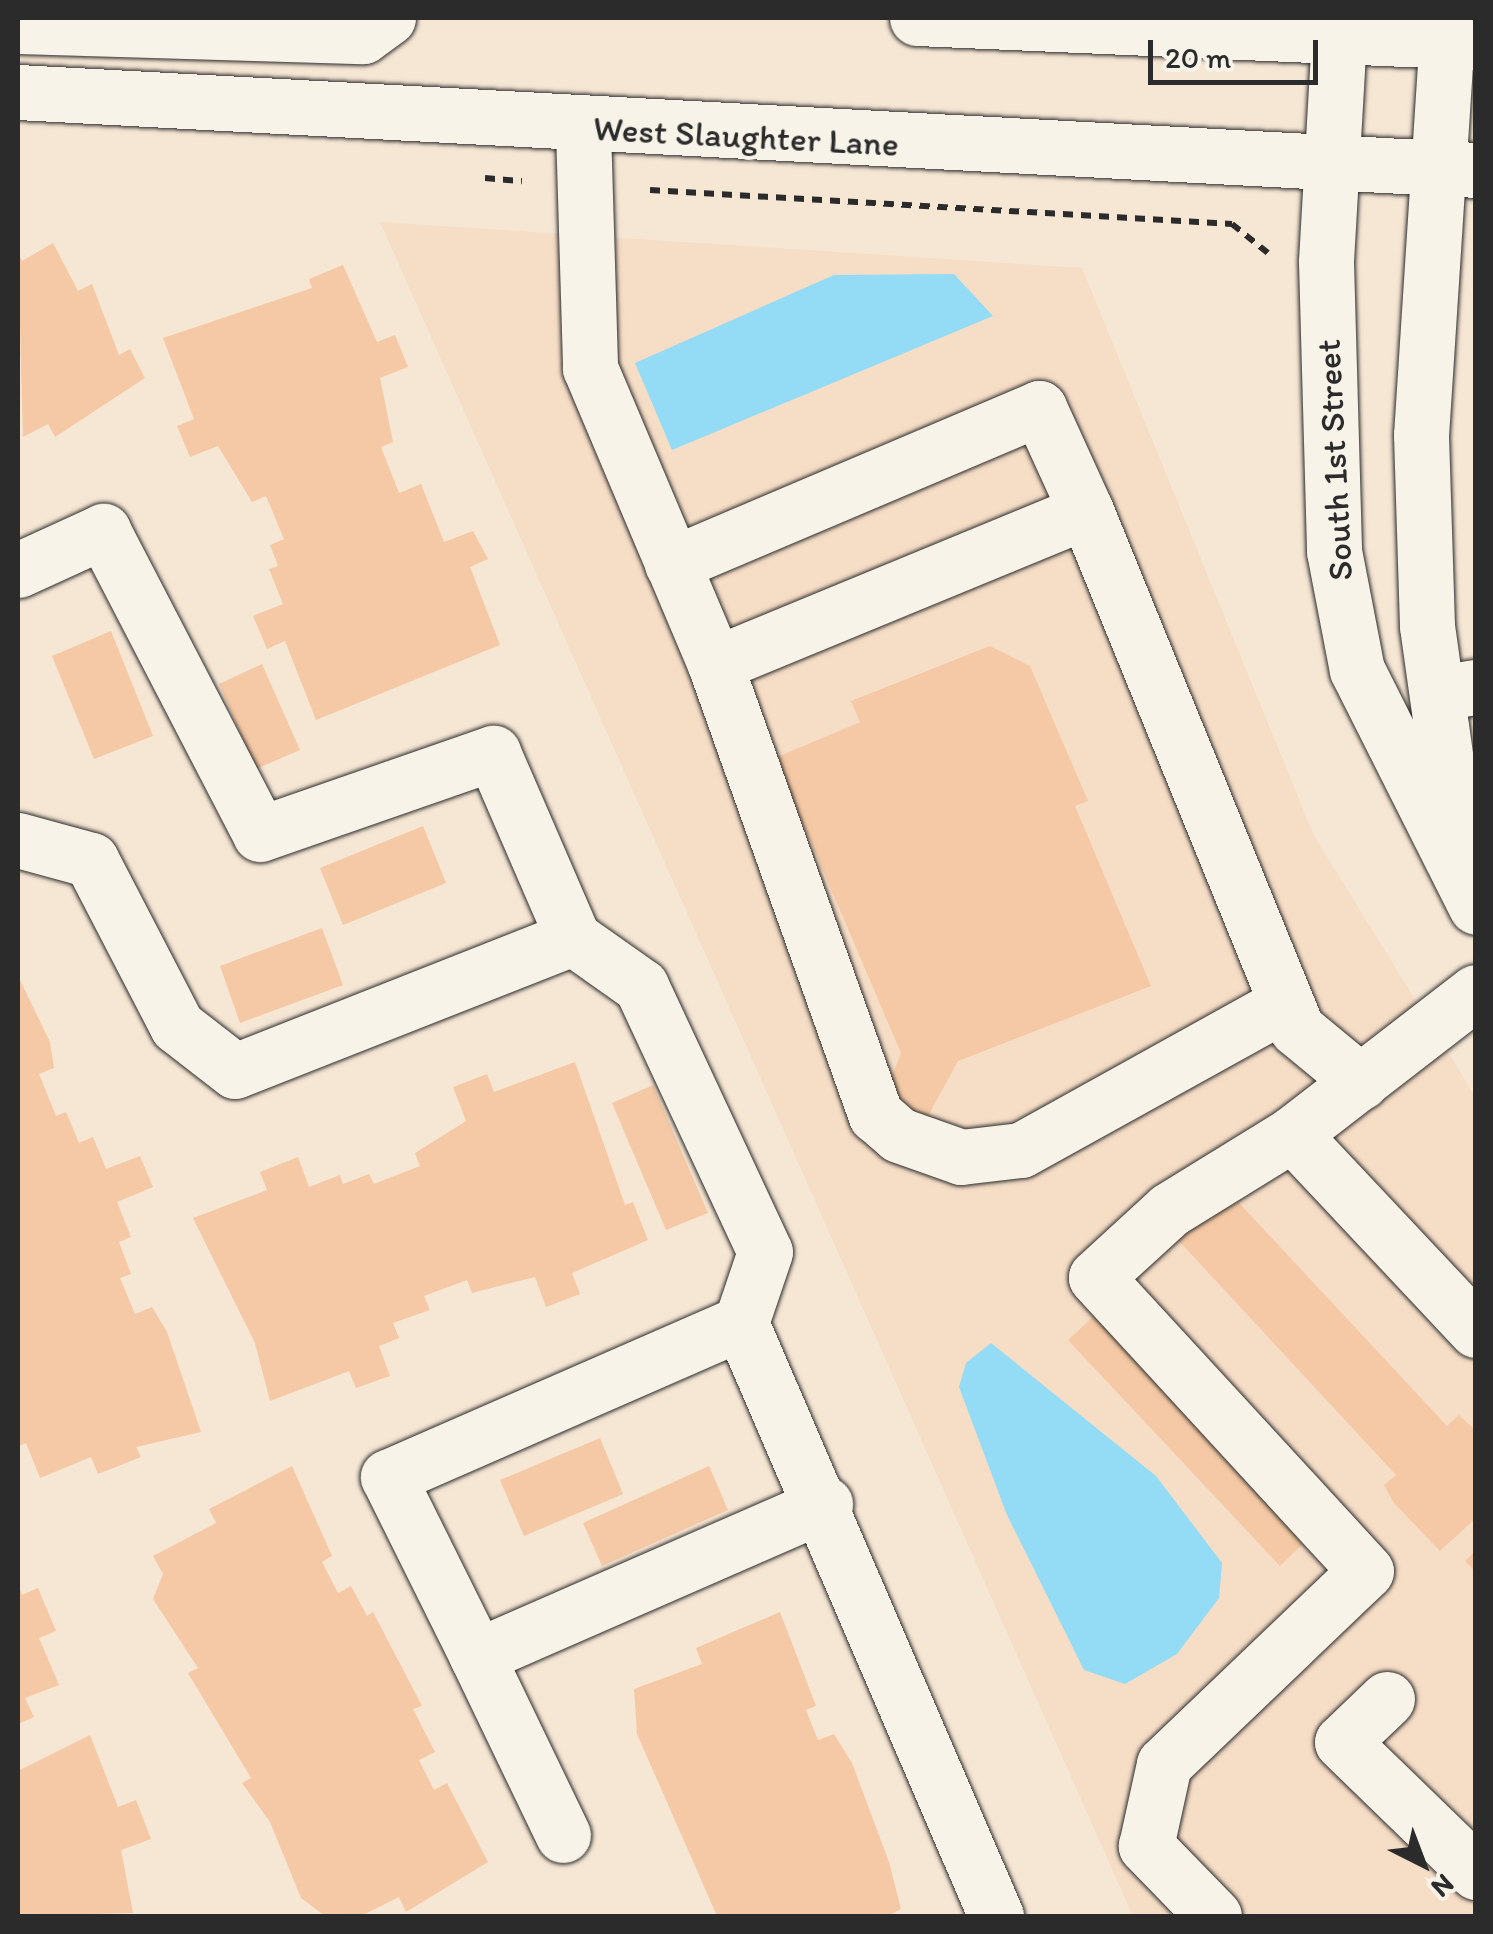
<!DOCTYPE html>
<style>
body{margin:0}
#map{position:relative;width:1493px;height:1934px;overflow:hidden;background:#f6e6d4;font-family:Itim,sans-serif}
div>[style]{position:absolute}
.built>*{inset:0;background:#f6ddc6}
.water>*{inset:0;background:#94dbf5}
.building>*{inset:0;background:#f5c9a5}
.path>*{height:6px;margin-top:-3px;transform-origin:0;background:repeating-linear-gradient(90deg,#2b2b2b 0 10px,transparent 0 18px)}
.roads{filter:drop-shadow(0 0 2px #2b2b2b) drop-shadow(0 0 2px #2b2b2b)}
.minor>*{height:55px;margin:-27.5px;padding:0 27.5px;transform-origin:27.5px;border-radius:27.5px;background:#f7f3e8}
.major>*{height:55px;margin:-27.5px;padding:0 27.5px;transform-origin:27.5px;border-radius:27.5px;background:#f7f3e8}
span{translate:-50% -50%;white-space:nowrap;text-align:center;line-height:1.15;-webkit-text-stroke:8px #f7f3e8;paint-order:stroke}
.street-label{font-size:35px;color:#2b2b2b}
.frame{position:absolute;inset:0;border:20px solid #2b2b2b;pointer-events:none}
.north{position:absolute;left:1373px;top:1814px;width:100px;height:100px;-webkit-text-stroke:8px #f7f3e8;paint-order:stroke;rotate:138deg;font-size:28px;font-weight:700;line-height:40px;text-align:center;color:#2b2b2b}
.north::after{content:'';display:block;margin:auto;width:35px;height:45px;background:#2b2b2b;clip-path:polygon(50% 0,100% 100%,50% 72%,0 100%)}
.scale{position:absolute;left:1148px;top:40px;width:170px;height:45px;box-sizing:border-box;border:5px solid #2b2b2b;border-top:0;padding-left:12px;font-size:30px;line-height:35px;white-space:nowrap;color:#2b2b2b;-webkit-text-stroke:8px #f7f3e8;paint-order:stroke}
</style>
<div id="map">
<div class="built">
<i style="clip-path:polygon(380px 222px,1082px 268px,1314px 836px,1475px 1096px,1475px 1916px,1133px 1916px)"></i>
</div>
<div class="water">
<i style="clip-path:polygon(954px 274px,993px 316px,672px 450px,635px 363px,834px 275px)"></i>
<i style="clip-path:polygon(991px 1343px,1156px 1476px,1222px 1563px,1219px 1598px,1177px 1654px,1125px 1684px,1084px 1670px,1007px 1515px,959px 1387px,966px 1363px)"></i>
</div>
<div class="building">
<i style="clip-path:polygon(53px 243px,78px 291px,92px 284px,119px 355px,130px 349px,145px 378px,55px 437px,48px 424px,23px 437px,18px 253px,22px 261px)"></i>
<i style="clip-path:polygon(343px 265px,377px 342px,395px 335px,408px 367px,380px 378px,393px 442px,381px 447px,399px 493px,421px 484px,444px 542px,473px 531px,488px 559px,470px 567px,500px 645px,316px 720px,285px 641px,267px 649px,253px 616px,283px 604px,269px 569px,278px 566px,270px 545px,284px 539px,266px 496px,252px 502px,218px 446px,190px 457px,177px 426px,194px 419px,163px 338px,312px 288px,309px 279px)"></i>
<i style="clip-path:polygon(111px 631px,153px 736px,94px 759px,52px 656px)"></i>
<i style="clip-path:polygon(990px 646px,1030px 666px,1088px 801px,1075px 806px,1151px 986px,958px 1061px,927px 1118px,883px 1099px,901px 1053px,775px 758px,860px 722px,851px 701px)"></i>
<i style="clip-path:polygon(262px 664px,300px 750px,256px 769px,219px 684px)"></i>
<i style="clip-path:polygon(423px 826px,446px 883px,343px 925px,320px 868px)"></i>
<i style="clip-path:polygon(322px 928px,343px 985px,240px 1023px,220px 966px)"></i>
<i style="clip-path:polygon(18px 976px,50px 1042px,54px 1068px,39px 1074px,56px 1116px,66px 1112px,79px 1143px,93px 1137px,106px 1169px,140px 1156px,153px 1187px,117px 1202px,131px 1237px,119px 1242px,131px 1274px,120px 1278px,135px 1314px,152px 1307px,167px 1332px,201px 1432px,136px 1447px,141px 1457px,98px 1474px,91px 1457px,40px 1478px,26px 1443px,18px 1446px)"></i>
<i style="clip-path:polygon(575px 1062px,625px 1205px,633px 1202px,648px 1240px,572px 1273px,580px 1294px,546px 1307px,535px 1277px,472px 1293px,467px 1280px,424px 1296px,430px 1310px,393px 1323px,399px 1338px,379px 1346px,390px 1376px,356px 1388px,349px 1371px,270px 1401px,255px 1343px,193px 1218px,267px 1190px,260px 1172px,298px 1157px,309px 1187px,340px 1175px,343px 1184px,369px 1174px,374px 1184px,420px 1166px,415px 1153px,466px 1121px,453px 1087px,487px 1074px,494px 1092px)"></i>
<i style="clip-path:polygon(653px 1085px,708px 1213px,666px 1230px,612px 1103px)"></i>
<i style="clip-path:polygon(1229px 1192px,1447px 1426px,1459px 1415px,1476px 1431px,1476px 1518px,1440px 1551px,1394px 1503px,1384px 1485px,1396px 1475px,1178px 1240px)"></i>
<i style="clip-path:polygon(1094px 1316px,1306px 1541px,1280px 1566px,1068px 1340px)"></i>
<i style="clip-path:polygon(600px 1438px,623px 1494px,524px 1536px,500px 1480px)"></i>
<i style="clip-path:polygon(292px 1466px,332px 1556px,322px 1562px,338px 1593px,351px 1586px,367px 1616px,373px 1612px,422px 1706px,413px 1709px,435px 1752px,419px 1760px,434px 1790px,447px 1783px,488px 1862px,406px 1912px,399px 1897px,361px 1916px,325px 1916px,301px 1898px,270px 1822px,242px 1783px,251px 1778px,188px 1673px,198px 1668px,153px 1599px,163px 1574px,153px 1556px,216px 1523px,209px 1509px)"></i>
<i style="clip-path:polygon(709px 1466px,728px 1510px,602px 1566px,583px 1523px)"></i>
<i style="clip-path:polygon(1476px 1550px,1476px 1572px,1465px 1561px)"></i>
<i style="clip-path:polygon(18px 1584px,22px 1595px,38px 1588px,56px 1631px,39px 1638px,59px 1685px,25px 1698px,34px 1717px,18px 1724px)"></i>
<i style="clip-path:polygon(780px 1612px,816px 1706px,806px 1710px,818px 1740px,834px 1734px,852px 1763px,889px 1862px,901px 1909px,888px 1916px,717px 1916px,637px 1734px,634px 1689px,702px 1664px,696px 1648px)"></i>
<i style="clip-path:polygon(90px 1735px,118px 1807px,136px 1800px,151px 1839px,121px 1850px,133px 1913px,18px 1916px,18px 1771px)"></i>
</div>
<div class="path">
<i style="left:485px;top:178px;width:37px;rotate:5deg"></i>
<i style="left:650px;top:190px;width:583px;rotate:3.34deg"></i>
<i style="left:1232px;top:224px;width:46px;rotate:38.9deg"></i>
</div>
<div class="roads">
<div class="minor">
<i style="left:583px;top:129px;width:239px;rotate:88.3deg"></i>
<i style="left:590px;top:368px;width:321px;rotate:67.1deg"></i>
<i style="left:715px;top:664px;width:401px;rotate:-22.4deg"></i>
<i style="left:1086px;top:511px;width:559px;rotate:67.84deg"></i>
<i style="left:1297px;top:1029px;width:83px;rotate:39.6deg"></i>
<i style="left:672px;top:564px;width:399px;rotate:-23deg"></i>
<i style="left:1039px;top:408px;width:113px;rotate:65.5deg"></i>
<i style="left:18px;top:570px;width:94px;rotate:-24.6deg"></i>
<i style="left:103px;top:531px;width:341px;rotate:62.6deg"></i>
<i style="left:260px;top:834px;width:247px;rotate:-19.2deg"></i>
<i style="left:493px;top:753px;width:202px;rotate:66.6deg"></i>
<i style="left:573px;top:938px;width:83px;rotate:35.2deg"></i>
<i style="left:641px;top:986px;width:293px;rotate:65deg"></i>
<i style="left:765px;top:1252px;width:75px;rotate:108.7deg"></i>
<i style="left:741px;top:1323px;width:646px;rotate:66.73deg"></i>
<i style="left:715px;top:664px;width:479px;rotate:70.4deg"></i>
<i style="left:876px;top:1115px;width:30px;rotate:41deg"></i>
<i style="left:899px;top:1135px;width:66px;rotate:19.5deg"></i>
<i style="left:961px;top:1157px;width:60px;rotate:-6.7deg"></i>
<i style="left:1021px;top:1150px;width:303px;rotate:-29deg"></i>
<i style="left:1437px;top:693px;width:39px;rotate:-9deg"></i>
<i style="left:18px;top:840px;width:76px;rotate:15.3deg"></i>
<i style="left:91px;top:860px;width:187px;rotate:62.6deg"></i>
<i style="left:177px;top:1026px;width:73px;rotate:37.8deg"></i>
<i style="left:235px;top:1071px;width:363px;rotate:-21.5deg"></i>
<i style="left:1292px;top:1134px;width:269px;rotate:46.8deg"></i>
<i style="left:477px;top:1656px;width:200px;rotate:-116.4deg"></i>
<i style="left:388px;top:1477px;width:385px;rotate:-23.6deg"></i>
<i style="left:1387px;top:1699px;width:62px;rotate:136.3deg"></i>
<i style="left:1342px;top:1742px;width:187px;rotate:44.1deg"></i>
<i style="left:563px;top:1835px;width:199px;rotate:-115.7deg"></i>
<i style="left:477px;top:1656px;width:380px;rotate:-23.6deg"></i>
<i style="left:1214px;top:1916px;width:98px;rotate:-134.2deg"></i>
<i style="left:1146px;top:1846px;width:84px;rotate:-77.6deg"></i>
<i style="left:1164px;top:1764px;width:279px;rotate:-43.7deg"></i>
<i style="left:1366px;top:1571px;width:399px;rotate:-132.6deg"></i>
<i style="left:1096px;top:1277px;width:99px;rotate:-42.5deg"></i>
<i style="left:1169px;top:1210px;width:145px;rotate:-31.7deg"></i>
<i style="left:1292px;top:1134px;width:232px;rotate:-37.7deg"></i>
</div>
<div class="major">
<i style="left:917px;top:18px;width:560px;rotate:2.46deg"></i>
<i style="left:1340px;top:18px;width:244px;rotate:93.3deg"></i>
<i style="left:1326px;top:262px;width:289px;rotate:88.4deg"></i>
<i style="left:1334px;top:551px;width:121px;rotate:79.1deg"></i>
<i style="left:1357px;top:670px;width:265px;rotate:63.3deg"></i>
<i style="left:1448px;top:18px;width:418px;rotate:93.7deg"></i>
<i style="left:1421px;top:435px;width:191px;rotate:88.2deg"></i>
<i style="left:1427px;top:626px;width:208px;rotate:82deg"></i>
<i style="left:18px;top:26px;width:345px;rotate:1.7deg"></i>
<i style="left:363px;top:36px;width:31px;rotate:-36deg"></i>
<i style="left:18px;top:92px;width:1460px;rotate:3.06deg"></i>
</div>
</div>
<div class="street-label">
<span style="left:746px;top:136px;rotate:3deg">West Slaughter Lane</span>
<span style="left:1334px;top:460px;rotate:-93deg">South 1st Street</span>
</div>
<div class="frame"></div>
<div class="north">N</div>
<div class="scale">20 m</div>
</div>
